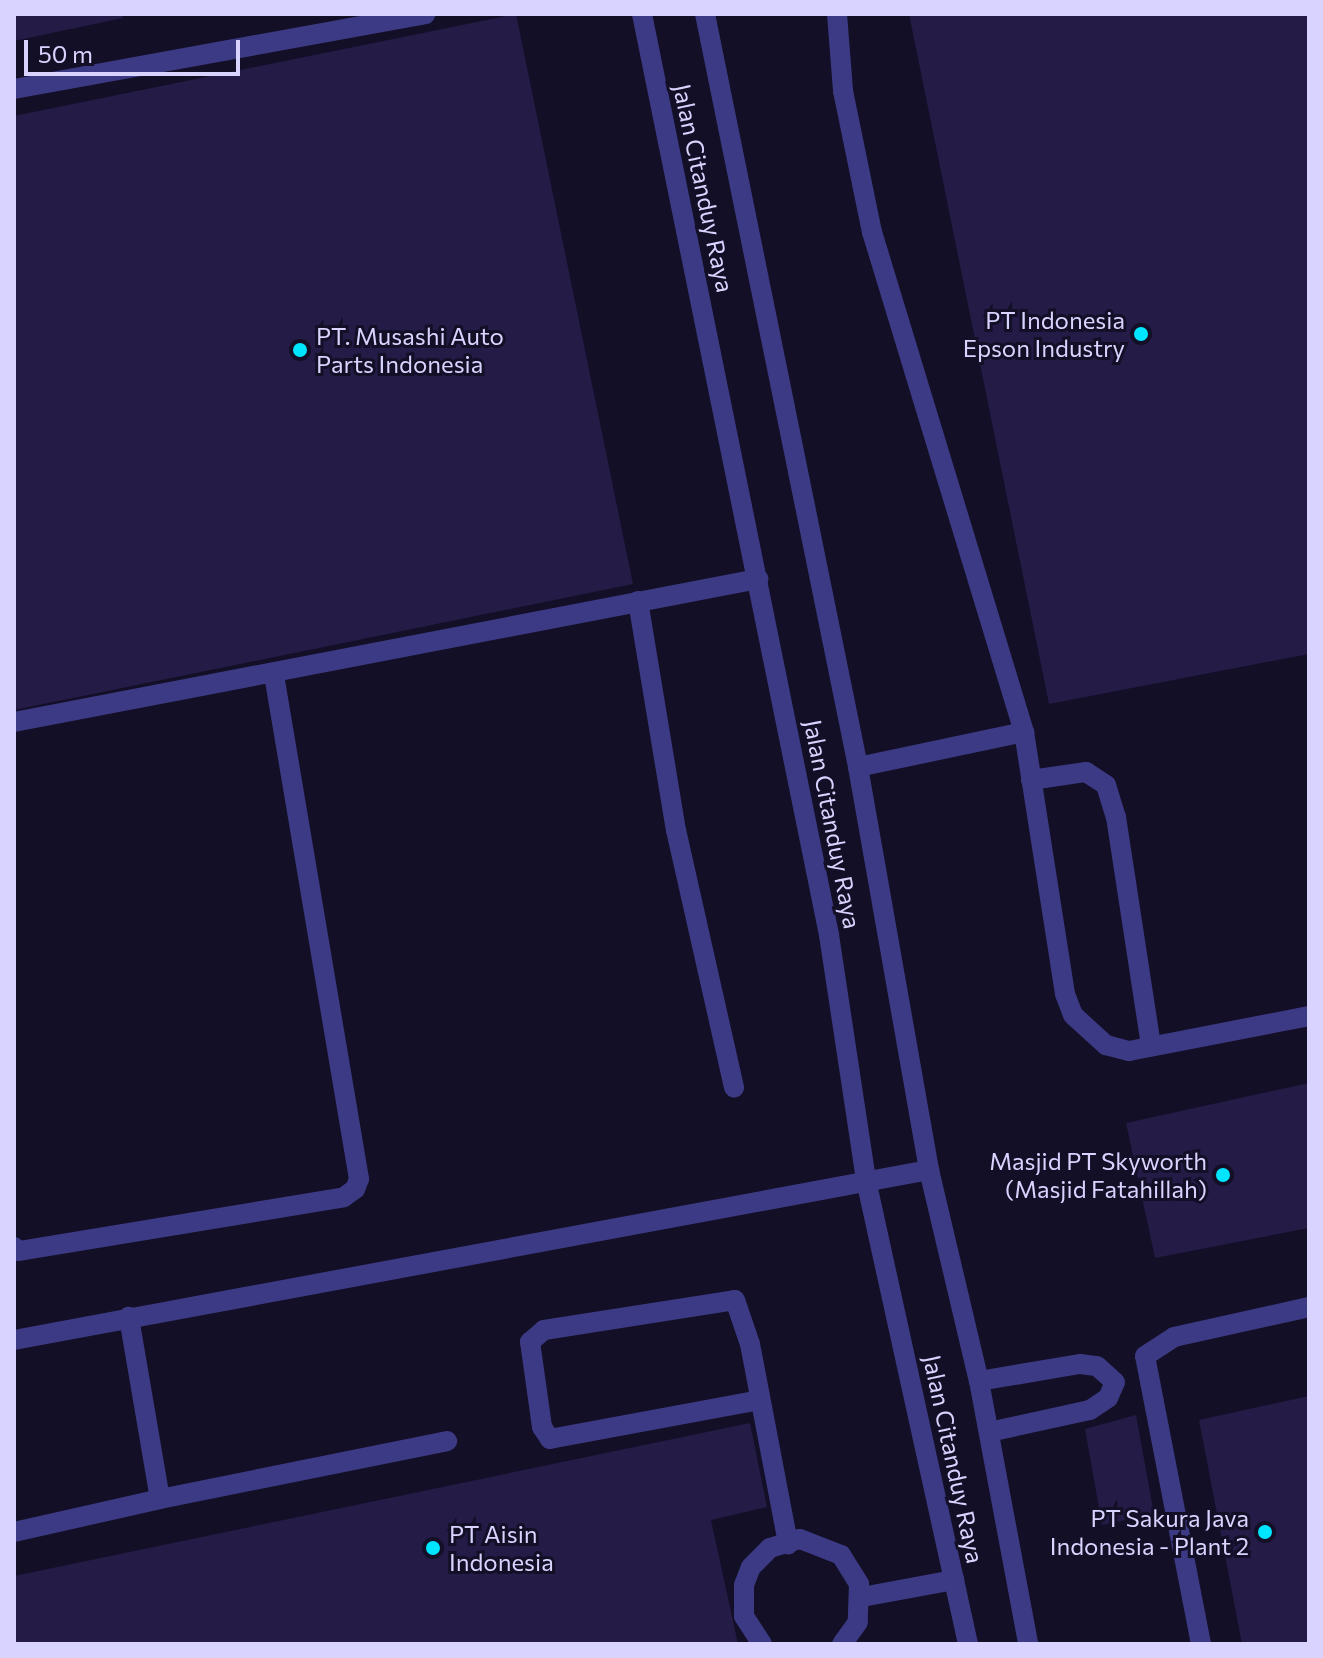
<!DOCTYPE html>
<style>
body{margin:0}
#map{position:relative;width:1323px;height:1658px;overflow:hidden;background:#130f26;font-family:Commissioner,sans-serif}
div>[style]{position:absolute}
.building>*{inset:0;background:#241b47}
.minor>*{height:20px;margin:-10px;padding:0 10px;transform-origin:10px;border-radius:10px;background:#3d3a85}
.dots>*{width:22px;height:22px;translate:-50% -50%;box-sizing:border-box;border:4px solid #130f26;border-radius:50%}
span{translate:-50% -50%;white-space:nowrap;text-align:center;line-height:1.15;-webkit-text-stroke:6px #130f26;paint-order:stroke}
.street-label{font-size:24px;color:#d9d4ff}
.poi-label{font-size:24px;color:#d9d4ff}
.right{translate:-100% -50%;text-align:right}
.left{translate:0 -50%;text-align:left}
.frame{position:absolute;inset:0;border:16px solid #d9d4ff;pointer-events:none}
.scale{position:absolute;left:24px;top:40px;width:216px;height:36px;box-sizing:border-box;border:4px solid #d9d4ff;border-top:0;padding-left:10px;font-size:24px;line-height:28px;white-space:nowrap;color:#d9d4ff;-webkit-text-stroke:6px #130f26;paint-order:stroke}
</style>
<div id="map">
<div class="building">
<i style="clip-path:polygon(14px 14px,122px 14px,123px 18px,14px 41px)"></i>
<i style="clip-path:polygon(516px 14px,633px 584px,14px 710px,14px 116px)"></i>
<i style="clip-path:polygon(909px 14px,1309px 14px,1309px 654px,1049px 704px)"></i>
<i style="clip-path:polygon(1309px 1083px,1309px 1228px,1155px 1258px,1126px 1123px)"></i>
<i style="clip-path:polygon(1309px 1396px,1309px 1644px,1242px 1644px,1199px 1420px)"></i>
<i style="clip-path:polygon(1136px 1415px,1154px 1514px,1102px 1525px,1085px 1429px)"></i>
<i style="clip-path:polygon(750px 1423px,767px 1507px,711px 1520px,738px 1644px,14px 1644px,14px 1576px)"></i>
</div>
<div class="minor">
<i style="left:642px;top:14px;width:940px;rotate:78.52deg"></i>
<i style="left:829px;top:935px;width:248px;rotate:81.4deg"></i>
<i style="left:866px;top:1180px;width:475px;rotate:77.6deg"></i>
<i style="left:705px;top:14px;width:768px;rotate:78.51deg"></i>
<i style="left:858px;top:767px;width:409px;rotate:80deg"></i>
<i style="left:929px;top:1170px;width:217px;rotate:76.7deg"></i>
<i style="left:979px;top:1381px;width:268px;rotate:79.4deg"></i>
<i style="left:837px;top:14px;width:77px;rotate:85.5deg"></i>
<i style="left:843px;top:91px;width:144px;rotate:78.4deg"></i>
<i style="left:872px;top:232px;width:523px;rotate:73.09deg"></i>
<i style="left:14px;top:89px;width:418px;rotate:-10.3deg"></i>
<i style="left:638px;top:601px;width:232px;rotate:80.6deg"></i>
<i style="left:676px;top:830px;width:264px;rotate:77.3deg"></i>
<i style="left:14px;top:722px;width:758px;rotate:-10.88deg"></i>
<i style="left:858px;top:767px;width:170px;rotate:-11.9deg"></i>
<i style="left:1024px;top:732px;width:265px;rotate:81.1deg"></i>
<i style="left:1065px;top:994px;width:22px;rotate:69deg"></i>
<i style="left:1073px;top:1015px;width:45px;rotate:42.3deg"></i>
<i style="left:1106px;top:1045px;width:24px;rotate:15deg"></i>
<i style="left:1129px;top:1051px;width:183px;rotate:-11deg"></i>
<i style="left:1031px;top:780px;width:56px;rotate:-8.3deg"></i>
<i style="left:1086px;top:772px;width:24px;rotate:33deg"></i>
<i style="left:1106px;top:785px;width:34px;rotate:73deg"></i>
<i style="left:1116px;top:817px;width:232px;rotate:81.3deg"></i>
<i style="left:14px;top:1247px;width:6px;rotate:39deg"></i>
<i style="left:19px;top:1251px;width:329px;rotate:-9.4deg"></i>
<i style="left:344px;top:1197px;width:14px;rotate:-36deg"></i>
<i style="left:355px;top:1189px;width:11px;rotate:-68deg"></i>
<i style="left:359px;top:1179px;width:511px;rotate:-99.57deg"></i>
<i style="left:14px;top:1340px;width:931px;rotate:-10.53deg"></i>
<i style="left:979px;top:1381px;width:102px;rotate:-9.6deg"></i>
<i style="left:1080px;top:1364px;width:17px;rotate:7deg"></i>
<i style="left:1097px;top:1366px;width:24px;rotate:42deg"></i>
<i style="left:760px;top:1400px;width:214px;rotate:169.5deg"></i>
<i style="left:550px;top:1439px;width:14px;rotate:-124deg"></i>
<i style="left:542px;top:1427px;width:86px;rotate:-98deg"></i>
<i style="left:530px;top:1342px;width:18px;rotate:-41deg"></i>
<i style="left:544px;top:1330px;width:193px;rotate:-8.9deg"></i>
<i style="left:735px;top:1300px;width:46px;rotate:71.2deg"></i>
<i style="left:750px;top:1344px;width:204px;rotate:79.2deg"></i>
<i style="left:989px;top:1432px;width:103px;rotate:-12.3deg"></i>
<i style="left:1090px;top:1410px;width:22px;rotate:-34deg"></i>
<i style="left:1108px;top:1398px;width:17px;rotate:-66deg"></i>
<i style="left:160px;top:1499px;width:293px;rotate:-11.4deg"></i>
<i style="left:14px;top:1532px;width:150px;rotate:-12.7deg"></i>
<i style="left:160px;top:1499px;width:185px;rotate:-99.7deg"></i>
<i style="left:862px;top:1597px;width:94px;rotate:-10.5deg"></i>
<i style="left:762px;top:1644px;width:33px;rotate:-123deg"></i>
<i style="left:744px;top:1616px;width:31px;rotate:-90deg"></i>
<i style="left:744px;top:1585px;width:19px;rotate:-69deg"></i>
<i style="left:751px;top:1567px;width:27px;rotate:-45deg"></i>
<i style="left:770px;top:1548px;width:31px;rotate:-17deg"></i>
<i style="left:800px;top:1539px;width:44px;rotate:21.3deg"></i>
<i style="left:841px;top:1555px;width:34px;rotate:58deg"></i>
<i style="left:859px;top:1584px;width:38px;rotate:92deg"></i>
<i style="left:858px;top:1622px;width:27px;rotate:126deg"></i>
<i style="left:1201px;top:1644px;width:293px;rotate:-101deg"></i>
<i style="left:1145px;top:1356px;width:35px;rotate:-33deg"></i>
<i style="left:1174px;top:1337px;width:138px;rotate:-12.5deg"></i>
</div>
<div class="dots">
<i style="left:1141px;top:334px;background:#00e5ff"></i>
<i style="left:300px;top:350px;background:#00e5ff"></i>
<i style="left:1223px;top:1175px;background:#00e5ff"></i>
<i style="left:1265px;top:1532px;background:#00e5ff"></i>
<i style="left:433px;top:1548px;background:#00e5ff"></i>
</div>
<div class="street-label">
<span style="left:704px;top:188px;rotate:78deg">Jalan Citanduy Raya</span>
<span style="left:833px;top:824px;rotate:79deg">Jalan Citanduy Raya</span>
<span style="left:954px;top:1459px;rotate:78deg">Jalan Citanduy Raya</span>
</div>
<div class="poi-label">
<span class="right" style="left:1125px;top:334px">PT Indonesia<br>Epson Industry</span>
<span class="left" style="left:316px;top:350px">PT. Musashi Auto<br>Parts Indonesia</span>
<span class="right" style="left:1207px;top:1175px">Masjid PT Skyworth<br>(Masjid Fatahillah)</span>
<span class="right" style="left:1249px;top:1532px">PT Sakura Java<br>Indonesia - Plant 2</span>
<span class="left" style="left:449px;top:1548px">PT Aisin<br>Indonesia</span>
</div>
<div class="frame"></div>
<div class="scale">50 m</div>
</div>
